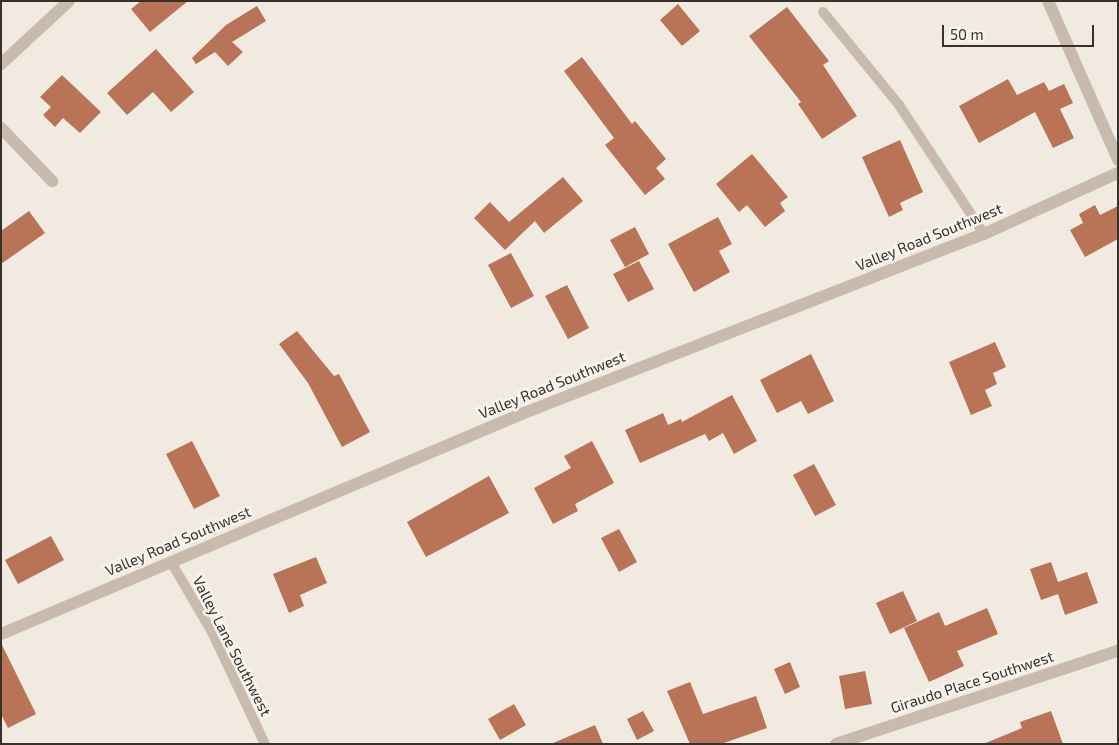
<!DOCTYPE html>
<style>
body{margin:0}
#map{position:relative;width:1119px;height:745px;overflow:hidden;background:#f1eae1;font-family:"Exo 2",sans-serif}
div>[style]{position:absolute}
.building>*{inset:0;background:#b97357}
.service>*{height:10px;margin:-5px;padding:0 5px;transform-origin:5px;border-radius:5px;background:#c8bbae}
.minor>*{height:12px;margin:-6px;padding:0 6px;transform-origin:6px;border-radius:6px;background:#c8bbae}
.tertiary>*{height:12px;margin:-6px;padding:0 6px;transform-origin:6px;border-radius:6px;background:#c8bbae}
span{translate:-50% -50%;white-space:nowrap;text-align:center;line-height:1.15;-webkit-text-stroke:5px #f9f4ed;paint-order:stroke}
.street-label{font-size:15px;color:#37302b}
.frame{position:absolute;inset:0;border:2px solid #37302b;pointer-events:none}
.scale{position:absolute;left:942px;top:25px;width:152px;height:22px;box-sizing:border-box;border:2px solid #37302b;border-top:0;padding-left:6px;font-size:15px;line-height:18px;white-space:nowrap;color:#37302b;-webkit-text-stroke:4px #f9f4ed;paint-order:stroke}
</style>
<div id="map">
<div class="building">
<i style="clip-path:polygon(141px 1px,188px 1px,150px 32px,131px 9px)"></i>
<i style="clip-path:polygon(678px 4px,700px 31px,682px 46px,660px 20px)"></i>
<i style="clip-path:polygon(257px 6px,266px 21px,232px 42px,243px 52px,228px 66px,215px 52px,196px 64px,192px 58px,226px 25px)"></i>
<i style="clip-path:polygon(787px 7px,829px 61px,823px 65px,857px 116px,822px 139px,798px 104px,801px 102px,749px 36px)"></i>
<i style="clip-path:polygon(156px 49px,194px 92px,171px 112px,153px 92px,127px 115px,107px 93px)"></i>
<i style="clip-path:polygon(582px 57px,632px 124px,635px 121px,666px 159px,656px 168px,665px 179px,645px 195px,605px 145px,614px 138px,564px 71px)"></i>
<i style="clip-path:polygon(62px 75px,101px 112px,80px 133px,63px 118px,55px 127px,43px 115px,51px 107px,40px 97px)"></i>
<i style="clip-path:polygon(1008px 79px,1017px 95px,1044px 82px,1049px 91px,1064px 84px,1073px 103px,1060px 109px,1074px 138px,1053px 148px,1035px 112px,979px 143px,959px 106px)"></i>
<i style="clip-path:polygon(900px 140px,923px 192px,900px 203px,903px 210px,889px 217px,862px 157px)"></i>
<i style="clip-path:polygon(752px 154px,788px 197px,780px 203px,785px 211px,765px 227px,747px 205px,739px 212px,716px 184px)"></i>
<i style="clip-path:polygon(563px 177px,583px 201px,544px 233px,535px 221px,505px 250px,474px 218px,490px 202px,509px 222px)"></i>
<i style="clip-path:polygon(1095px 205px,1100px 215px,1118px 206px,1118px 239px,1085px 257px,1070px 230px,1083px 223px,1079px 214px)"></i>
<i style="clip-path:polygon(29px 211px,45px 233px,1px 264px,1px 231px)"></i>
<i style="clip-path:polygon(718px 217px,732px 244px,719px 251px,730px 272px,694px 292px,668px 244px)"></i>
<i style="clip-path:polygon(635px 227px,649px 254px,625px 267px,610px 240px)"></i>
<i style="clip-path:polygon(511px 253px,534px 296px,511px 308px,488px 265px)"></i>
<i style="clip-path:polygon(639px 261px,654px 289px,628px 302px,613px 274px)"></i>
<i style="clip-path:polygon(567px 285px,589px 328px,568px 339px,545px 296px)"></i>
<i style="clip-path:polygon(297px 331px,334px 376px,339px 374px,370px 432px,342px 447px,308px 383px,279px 344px)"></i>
<i style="clip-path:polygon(995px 342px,1006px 367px,993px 373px,997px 384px,985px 390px,992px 406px,971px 415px,949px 362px)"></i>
<i style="clip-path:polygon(811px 354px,834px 401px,808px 414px,801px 401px,777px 413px,760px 380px)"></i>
<i style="clip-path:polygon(732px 395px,757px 441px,734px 454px,723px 433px,709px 441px,705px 434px,640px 463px,625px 430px,663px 413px,668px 425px,681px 419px,682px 422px)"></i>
<i style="clip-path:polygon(192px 441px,220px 496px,194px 509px,166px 454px)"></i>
<i style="clip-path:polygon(592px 441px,614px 483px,575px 504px,578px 511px,553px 524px,534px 488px,571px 468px,564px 456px)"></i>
<i style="clip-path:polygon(814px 464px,836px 505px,815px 516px,793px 475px)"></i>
<i style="clip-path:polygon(489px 476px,509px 513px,426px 557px,407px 522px)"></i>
<i style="clip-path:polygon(619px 529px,637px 562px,619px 572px,601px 538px)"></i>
<i style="clip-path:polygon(51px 536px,64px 560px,18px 584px,5px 560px)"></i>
<i style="clip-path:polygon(316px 557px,327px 583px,300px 595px,304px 606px,289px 613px,273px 574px)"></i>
<i style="clip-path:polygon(1051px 562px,1058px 582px,1087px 572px,1098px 603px,1065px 615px,1058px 594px,1041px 600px,1030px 569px)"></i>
<i style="clip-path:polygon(903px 591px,917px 621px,890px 634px,876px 603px)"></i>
<i style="clip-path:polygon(987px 608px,998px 634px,957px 651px,964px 666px,929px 682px,904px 628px,939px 612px,945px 626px)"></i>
<i style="clip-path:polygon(1px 643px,36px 714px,8px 728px,1px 714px)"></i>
<i style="clip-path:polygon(790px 662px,800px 687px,785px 694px,774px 669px)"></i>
<i style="clip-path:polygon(865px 671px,872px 704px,845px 709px,839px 676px)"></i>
<i style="clip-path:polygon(690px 682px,703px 714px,756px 696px,767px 728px,721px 744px,690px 744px,667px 691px)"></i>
<i style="clip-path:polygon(514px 704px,526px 725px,500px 740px,488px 719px)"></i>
<i style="clip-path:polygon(643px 711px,654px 731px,637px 740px,627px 719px)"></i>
<i style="clip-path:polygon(1051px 711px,1063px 744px,983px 744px,1022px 728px,1020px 722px)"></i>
<i style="clip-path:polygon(595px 725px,603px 744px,551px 744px)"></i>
</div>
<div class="service">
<i style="left:823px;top:12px;width:120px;rotate:50.7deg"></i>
<i style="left:899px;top:105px;width:154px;rotate:56.6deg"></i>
<i style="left:171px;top:562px;width:81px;rotate:59.6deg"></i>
<i style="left:212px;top:632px;width:124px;rotate:64.7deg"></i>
</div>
<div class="minor">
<i style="left:1px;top:64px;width:93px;rotate:-42.8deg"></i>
<i style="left:1px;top:128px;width:74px;rotate:46.1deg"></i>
<i style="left:836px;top:744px;width:297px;rotate:-18.3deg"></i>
</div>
<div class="tertiary">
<i style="left:1048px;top:1px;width:174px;rotate:66.2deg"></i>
<i style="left:1px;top:634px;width:568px;rotate:-22.91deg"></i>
<i style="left:524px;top:413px;width:494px;rotate:-21.3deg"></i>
<i style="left:984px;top:234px;width:147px;rotate:-24.5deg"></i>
</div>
<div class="street-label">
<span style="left:929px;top:237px;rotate:-22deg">Valley Road Southwest</span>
<span style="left:552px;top:385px;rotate:-22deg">Valley Road Southwest</span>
<span style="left:178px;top:541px;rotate:-23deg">Valley Road Southwest</span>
<span style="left:232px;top:646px;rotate:63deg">Valley Lane Southwest</span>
<span style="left:972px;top:682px;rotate:-18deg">Giraudo Place Southwest</span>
</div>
<div class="frame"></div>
<div class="scale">50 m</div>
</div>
